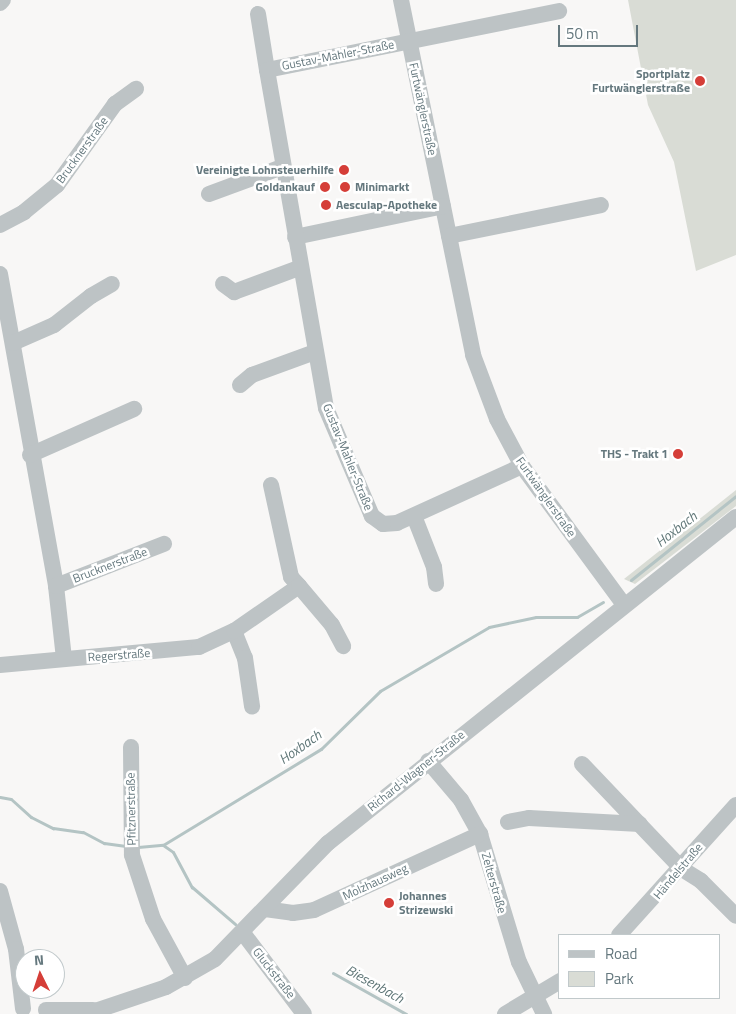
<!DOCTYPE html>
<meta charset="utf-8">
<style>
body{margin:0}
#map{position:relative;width:736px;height:1014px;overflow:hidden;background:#f8f7f6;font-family:"Titillium Web",sans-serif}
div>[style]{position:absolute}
.green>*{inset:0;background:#d9dcd5}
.stream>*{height:3px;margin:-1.5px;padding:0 1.5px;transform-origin:1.5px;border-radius:1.5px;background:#b4c4c4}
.minor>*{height:16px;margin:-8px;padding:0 8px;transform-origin:8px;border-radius:8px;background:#bdc3c5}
.dots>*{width:14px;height:14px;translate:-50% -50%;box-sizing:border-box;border:2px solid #fff;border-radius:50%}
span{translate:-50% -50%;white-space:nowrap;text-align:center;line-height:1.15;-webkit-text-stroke:5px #fff;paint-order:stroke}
.street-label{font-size:12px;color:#65787e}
.poi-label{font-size:12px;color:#65787e;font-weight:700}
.right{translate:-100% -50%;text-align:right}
.left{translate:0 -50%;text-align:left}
.water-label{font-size:14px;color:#607778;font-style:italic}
.legend{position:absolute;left:558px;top:934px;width:162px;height:65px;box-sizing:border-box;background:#fff;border:1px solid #c1c9cb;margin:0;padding:6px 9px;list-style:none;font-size:15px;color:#65787e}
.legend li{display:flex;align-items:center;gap:10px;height:25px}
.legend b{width:25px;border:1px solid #c1c9cb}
.north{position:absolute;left:15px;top:949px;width:50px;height:50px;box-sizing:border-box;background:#fff;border:1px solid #c1c9cb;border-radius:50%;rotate:356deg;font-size:14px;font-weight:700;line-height:20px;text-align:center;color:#65787e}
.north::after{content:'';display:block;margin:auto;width:18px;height:22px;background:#d53e38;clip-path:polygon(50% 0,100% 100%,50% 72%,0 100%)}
.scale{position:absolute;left:558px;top:25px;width:80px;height:22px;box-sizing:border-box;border:2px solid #65787e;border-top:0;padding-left:6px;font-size:15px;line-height:18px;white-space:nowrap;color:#65787e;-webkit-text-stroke:4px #fff;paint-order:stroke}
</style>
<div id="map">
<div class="green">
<i style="clip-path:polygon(628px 0,736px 0,736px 255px,696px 271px,674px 162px,648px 105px)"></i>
<i style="clip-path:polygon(736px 490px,736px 506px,635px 584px,624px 579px)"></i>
</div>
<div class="stream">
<i style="left:631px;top:580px;width:134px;rotate:-38.7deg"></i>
<i style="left:0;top:797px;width:11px;rotate:10deg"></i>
<i style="left:11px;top:799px;width:27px;rotate:42deg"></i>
<i style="left:31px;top:817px;width:25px;rotate:27deg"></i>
<i style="left:53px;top:828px;width:30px;rotate:8deg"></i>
<i style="left:83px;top:832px;width:24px;rotate:28deg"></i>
<i style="left:104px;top:843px;width:22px;rotate:8deg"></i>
<i style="left:163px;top:845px;width:12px;rotate:35deg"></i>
<i style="left:173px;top:852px;width:40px;rotate:62deg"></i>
<i style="left:192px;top:887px;width:57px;rotate:40.7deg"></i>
<i style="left:138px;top:847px;width:25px;rotate:-5deg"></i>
<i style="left:163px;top:845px;width:185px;rotate:-31.3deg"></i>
<i style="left:321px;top:749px;width:83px;rotate:-44.5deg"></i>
<i style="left:380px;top:691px;width:126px;rotate:-30.4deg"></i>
<i style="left:489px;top:627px;width:48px;rotate:-12deg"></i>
<i style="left:536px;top:617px;width:41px"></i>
<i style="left:577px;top:617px;width:30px;rotate:-30deg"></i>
<i style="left:333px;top:973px;width:84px;rotate:29.3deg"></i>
</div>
<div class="minor">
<i style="left:401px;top:0;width:362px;rotate:78.5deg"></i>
<i style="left:473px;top:355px;width:68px;rotate:69.4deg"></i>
<i style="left:497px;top:419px;width:53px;rotate:62deg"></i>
<i style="left:522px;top:466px;width:172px;rotate:53.7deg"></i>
<i style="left:0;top:3px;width:4px;rotate:-45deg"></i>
<i style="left:258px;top:14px;width:57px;rotate:80.9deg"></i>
<i style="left:209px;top:194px;width:78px;rotate:-20.3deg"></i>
<i style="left:0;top:225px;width:27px;rotate:-28deg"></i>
<i style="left:24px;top:212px;width:43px;rotate:-39.3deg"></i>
<i style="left:57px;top:185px;width:100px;rotate:-54.4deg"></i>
<i style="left:115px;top:104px;width:26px;rotate:-36deg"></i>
<i style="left:449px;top:236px;width:155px;rotate:-11.5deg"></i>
<i style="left:295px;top:237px;width:151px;rotate:-11.8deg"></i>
<i style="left:0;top:274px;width:317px;rotate:79.8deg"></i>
<i style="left:56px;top:586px;width:73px;rotate:83.7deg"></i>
<i style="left:223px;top:284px;width:14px;rotate:36deg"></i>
<i style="left:234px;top:292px;width:69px;rotate:-20.3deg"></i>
<i style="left:13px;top:343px;width:45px;rotate:-23.7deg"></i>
<i style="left:54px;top:325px;width:47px;rotate:-38.1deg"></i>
<i style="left:91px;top:296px;width:24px;rotate:-30deg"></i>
<i style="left:240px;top:385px;width:16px;rotate:-40deg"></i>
<i style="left:252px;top:375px;width:67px;rotate:-20.1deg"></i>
<i style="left:30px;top:455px;width:114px;rotate:-23.9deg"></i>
<i style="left:522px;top:466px;width:137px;rotate:155.5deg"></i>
<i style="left:397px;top:523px;width:14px;rotate:176deg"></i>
<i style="left:383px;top:524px;width:14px;rotate:-144deg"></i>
<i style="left:372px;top:516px;width:117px;rotate:-113.1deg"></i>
<i style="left:326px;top:408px;width:343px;rotate:-99.9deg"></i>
<i style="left:267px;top:70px;width:298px;rotate:-11.4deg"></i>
<i style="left:271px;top:485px;width:94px;rotate:77.7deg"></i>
<i style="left:291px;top:577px;width:12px;rotate:48deg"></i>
<i style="left:414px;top:516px;width:55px;rotate:68.6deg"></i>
<i style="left:434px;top:567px;width:17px;rotate:83deg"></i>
<i style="left:56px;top:586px;width:116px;rotate:-21.3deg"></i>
<i style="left:234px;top:631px;width:29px;rotate:68deg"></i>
<i style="left:245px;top:658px;width:49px;rotate:81.7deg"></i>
<i style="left:0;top:665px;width:200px;rotate:-5.2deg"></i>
<i style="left:199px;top:647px;width:38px;rotate:-25deg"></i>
<i style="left:234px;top:631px;width:79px;rotate:-34.7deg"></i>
<i style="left:299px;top:586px;width:51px;rotate:49.8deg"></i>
<i style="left:332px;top:625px;width:24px;rotate:62deg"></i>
<i style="left:131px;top:747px;width:108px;rotate:89.5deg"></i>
<i style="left:132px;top:855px;width:67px;rotate:71.8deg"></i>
<i style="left:153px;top:919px;width:67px;rotate:61.5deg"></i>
<i style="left:428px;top:761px;width:51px;rotate:49.8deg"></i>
<i style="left:461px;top:800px;width:39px;rotate:61deg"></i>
<i style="left:480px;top:834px;width:134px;rotate:73.1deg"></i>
<i style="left:519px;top:962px;width:58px;rotate:64.3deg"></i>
<i style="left:582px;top:764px;width:145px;rotate:46.4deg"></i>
<i style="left:682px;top:869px;width:22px;rotate:32deg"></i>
<i style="left:701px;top:881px;width:49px;rotate:45deg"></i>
<i style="left:508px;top:822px;width:21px;rotate:-11deg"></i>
<i style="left:529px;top:818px;width:111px;rotate:3.1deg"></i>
<i style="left:0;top:891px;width:60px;rotate:74.6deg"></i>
<i style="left:16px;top:949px;width:60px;rotate:83.3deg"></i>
<i style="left:265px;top:909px;width:28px;rotate:8deg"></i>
<i style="left:293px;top:913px;width:21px;rotate:-8deg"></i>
<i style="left:314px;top:910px;width:183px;rotate:-24.6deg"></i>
<i style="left:243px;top:933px;width:101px;rotate:53deg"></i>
<i style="left:619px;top:935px;width:175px;rotate:-48deg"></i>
<i style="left:46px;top:1010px;width:47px"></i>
<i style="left:86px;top:1014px;width:84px;rotate:-18.6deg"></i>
<i style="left:166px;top:987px;width:56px;rotate:-29.7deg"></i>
<i style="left:215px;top:959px;width:162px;rotate:-45.8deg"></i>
<i style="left:328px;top:843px;width:522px;rotate:-38.63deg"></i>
<i style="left:505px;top:1014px;width:64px;rotate:-31deg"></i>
</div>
<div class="dots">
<i style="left:700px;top:81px;background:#d53e38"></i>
<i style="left:344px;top:170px;background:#d53e38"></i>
<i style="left:325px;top:187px;background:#d53e38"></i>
<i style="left:345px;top:187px;background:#d53e38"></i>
<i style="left:326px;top:205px;background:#d53e38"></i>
<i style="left:678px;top:454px;background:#d53e38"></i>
<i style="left:389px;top:903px;background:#d53e38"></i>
</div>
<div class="street-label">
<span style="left:338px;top:55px;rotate:-11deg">Gustav-Mahler-Straße</span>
<span style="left:423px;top:109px;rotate:78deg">Furtwänglerstraße</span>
<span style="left:82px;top:150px;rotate:-54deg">Brucknerstraße</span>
<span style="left:348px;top:457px;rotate:68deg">Gustav-Mahler-Straße</span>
<span style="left:546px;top:497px;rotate:55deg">Furtwänglerstraße</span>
<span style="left:110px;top:565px;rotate:-21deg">Brucknerstraße</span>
<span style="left:119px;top:655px;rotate:-4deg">Regerstraße</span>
<span style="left:416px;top:771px;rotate:-39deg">Richard-Wagner-Straße</span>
<span style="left:131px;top:809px;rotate:-91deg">Pfitznerstraße</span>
<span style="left:678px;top:871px;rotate:-50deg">Händelstraße</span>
<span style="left:375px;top:882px;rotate:-25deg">Molzhausweg</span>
<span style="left:494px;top:883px;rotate:74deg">Zelterstraße</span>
<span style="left:274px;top:973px;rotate:52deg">Gluckstraße</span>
</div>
<div class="poi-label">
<span class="right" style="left:690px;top:81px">Sportplatz<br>Furtwänglerstraße</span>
<span class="right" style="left:334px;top:170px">Vereinigte Lohnsteuerhilfe</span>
<span class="right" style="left:315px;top:187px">Goldankauf</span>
<span class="left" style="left:355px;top:187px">Minimarkt</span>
<span class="left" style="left:336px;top:205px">Aesculap-Apotheke</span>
<span class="right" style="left:668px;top:454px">THS - Trakt 1</span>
<span class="left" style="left:399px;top:903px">Johannes<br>Strizewski</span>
</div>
<div class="water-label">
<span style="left:676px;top:529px;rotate:-38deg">Hoxbach</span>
<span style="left:300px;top:747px;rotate:-35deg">Hoxbach</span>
<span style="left:375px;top:984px;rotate:29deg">Biesenbach</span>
</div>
<ul class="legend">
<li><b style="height:6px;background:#bdc3c5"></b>Road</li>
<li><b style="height:14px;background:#d9dcd5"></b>Park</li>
</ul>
<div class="north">N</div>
<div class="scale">50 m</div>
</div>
